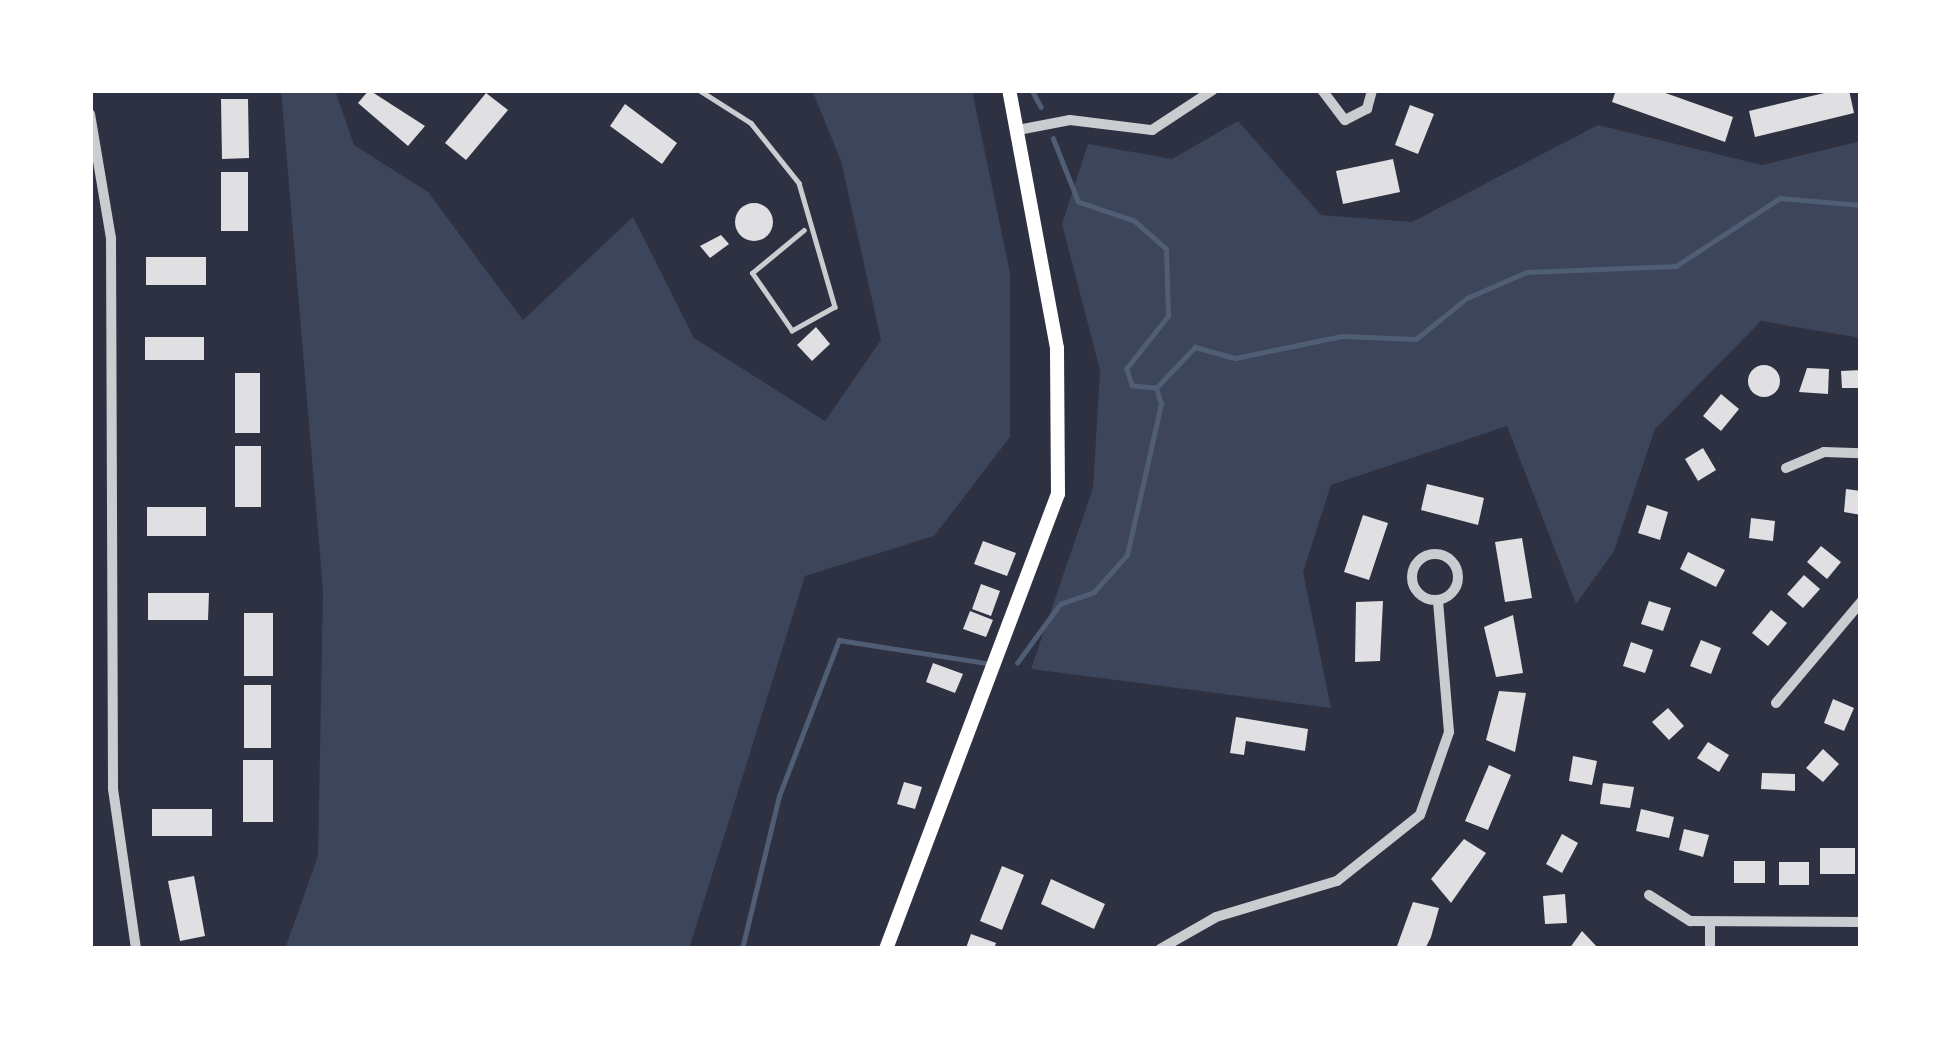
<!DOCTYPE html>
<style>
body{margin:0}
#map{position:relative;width:1951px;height:1039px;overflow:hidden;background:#2d3142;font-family:Jost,sans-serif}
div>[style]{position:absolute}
.green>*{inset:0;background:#3c4559}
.stream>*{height:4.5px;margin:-2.25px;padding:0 2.25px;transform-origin:2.25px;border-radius:2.25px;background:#4f5d75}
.building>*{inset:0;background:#e0e0e3}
.round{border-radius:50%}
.service>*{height:4.5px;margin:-2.25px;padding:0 2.25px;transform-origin:2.25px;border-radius:2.25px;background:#caccd0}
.minor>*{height:10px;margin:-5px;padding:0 5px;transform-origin:5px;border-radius:5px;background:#caccd0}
.minor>.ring{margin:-5px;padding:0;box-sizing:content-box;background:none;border:10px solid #caccd0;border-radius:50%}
.secondary>*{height:14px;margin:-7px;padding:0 7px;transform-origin:7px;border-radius:7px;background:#fff}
span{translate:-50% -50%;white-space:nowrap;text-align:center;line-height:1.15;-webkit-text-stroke:12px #fff;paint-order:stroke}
.frame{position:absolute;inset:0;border:93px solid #fff;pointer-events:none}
</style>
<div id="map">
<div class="green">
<i style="clip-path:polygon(281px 90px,335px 90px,354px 145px,428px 192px,523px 320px,633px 217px,694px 338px,825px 421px,881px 340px,841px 161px,812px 90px,972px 90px,1010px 273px,1010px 437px,934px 536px,805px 576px,689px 949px,285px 949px,318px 856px,323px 590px)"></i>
<i style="clip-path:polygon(1238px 121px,1321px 215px,1412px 222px,1598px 125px,1762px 165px,1861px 141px,1861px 338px,1761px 321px,1655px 429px,1614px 551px,1576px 604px,1507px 426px,1331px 485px,1303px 572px,1331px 708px,1031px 669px,1093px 488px,1100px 370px,1062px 224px,1088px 144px,1172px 159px)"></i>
</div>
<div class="stream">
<i style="left:1032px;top:90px;width:19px;rotate:62deg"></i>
<i style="left:1156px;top:388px;width:57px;rotate:-46.4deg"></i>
<i style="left:1195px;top:347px;width:41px;rotate:15.4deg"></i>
<i style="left:1235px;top:358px;width:109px;rotate:-11.6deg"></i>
<i style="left:1342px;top:336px;width:74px;rotate:2.3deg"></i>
<i style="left:1416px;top:339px;width:65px;rotate:-38.8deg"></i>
<i style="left:1467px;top:298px;width:65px;rotate:-23.4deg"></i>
<i style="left:1527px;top:272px;width:149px;rotate:-2.3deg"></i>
<i style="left:1676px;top:266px;width:124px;rotate:-33.2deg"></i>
<i style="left:1780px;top:198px;width:81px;rotate:4.9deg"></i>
<i style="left:1017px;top:663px;width:73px;rotate:-53.9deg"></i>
<i style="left:1060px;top:604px;width:36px;rotate:-19deg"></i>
<i style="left:1094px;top:592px;width:50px;rotate:-48.3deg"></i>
<i style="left:1127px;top:555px;width:155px;rotate:-77.3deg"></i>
<i style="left:1161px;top:404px;width:17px;rotate:-107deg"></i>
<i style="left:1156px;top:388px;width:24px;rotate:-175deg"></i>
<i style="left:1132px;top:386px;width:18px;rotate:-109deg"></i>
<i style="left:1126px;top:369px;width:68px;rotate:-51.6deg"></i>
<i style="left:1168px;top:316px;width:67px;rotate:-91.7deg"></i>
<i style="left:1166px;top:249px;width:43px;rotate:-138.8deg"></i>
<i style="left:1134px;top:221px;width:59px;rotate:-161.3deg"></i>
<i style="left:1078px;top:202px;width:68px;rotate:-111.6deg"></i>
<i style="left:742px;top:949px;width:157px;rotate:-76.4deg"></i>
<i style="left:779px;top:796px;width:167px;rotate:-69deg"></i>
<i style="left:839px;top:640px;width:149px;rotate:8.9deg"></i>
</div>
<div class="building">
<i style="clip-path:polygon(369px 90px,425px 126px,408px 146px,358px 103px)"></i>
<i style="clip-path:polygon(1616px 90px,1657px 90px,1733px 117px,1725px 142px,1612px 102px)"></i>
<i style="clip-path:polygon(1837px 90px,1849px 90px,1854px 113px,1755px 137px,1749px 111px)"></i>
<i style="clip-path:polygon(486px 93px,508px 110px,466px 160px,445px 143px)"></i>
<i style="clip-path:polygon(221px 99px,248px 99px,249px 158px,222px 159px)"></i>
<i style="clip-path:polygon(625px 104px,677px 143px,662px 164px,610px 126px)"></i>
<i style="clip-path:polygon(1410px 105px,1434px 114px,1418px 154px,1395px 145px)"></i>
<i style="clip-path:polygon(1393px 159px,1400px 192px,1343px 204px,1336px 171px)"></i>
<i style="clip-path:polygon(221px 172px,248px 172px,248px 231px,221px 231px)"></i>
<i class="round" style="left:735px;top:203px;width:38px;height:38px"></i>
<i style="clip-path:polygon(721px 235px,729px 244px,710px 258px,700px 246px)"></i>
<i style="clip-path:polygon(146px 257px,206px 257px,206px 285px,146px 285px)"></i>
<i style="clip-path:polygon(816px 327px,830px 344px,812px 361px,797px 345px)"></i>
<i style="clip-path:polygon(145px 337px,204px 337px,204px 360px,145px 360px)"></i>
<i class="round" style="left:1748px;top:365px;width:32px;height:32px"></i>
<i style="clip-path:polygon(1807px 368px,1829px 369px,1828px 394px,1799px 392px)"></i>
<i style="clip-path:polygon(1861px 370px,1861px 388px,1842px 388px,1841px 371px)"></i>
<i style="clip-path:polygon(235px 373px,260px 373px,260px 433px,235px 433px)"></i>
<i style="clip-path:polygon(1721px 394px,1739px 409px,1721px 431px,1703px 416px)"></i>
<i style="clip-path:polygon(235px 446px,261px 446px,261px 507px,235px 507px)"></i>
<i style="clip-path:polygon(1703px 448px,1716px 470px,1698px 481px,1685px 459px)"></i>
<i style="clip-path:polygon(1427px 484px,1484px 498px,1478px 525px,1421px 510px)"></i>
<i style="clip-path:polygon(1846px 489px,1861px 491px,1861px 515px,1844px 512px)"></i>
<i style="clip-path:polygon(1647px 505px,1668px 512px,1660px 540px,1638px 533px)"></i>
<i style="clip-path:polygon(147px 507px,206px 507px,206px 536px,147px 536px)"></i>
<i style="clip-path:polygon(1363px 515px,1388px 523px,1369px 580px,1344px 572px)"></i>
<i style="clip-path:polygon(1751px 518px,1775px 521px,1773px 541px,1749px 538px)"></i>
<i style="clip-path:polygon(1522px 538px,1532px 598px,1505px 602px,1495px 542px)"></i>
<i style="clip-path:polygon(983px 541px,1016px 553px,1007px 576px,974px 564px)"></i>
<i style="clip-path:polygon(1821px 546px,1841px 562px,1827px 579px,1807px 562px)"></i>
<i style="clip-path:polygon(1688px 552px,1725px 570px,1716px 587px,1680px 569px)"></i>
<i style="clip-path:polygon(1804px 575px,1820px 589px,1803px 608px,1787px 594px)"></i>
<i style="clip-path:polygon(981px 584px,1000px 591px,991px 616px,972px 609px)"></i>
<i style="clip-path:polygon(148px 593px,209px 593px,208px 620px,148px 620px)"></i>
<i style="clip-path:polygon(1383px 601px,1380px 661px,1355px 662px,1356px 602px)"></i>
<i style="clip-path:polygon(1649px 601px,1671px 608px,1663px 631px,1641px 624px)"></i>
<i style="clip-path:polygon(1771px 610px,1787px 623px,1768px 646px,1752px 633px)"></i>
<i style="clip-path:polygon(970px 611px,993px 620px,986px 637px,963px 629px)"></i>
<i style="clip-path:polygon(244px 613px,273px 613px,273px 676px,244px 676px)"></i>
<i style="clip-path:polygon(1513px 615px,1523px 673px,1496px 677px,1484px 627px)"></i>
<i style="clip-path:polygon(1701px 640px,1721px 648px,1711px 674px,1690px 666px)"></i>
<i style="clip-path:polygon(1631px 642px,1653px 650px,1645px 673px,1623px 666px)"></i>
<i style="clip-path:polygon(933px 663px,963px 674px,955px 693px,926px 682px)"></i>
<i style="clip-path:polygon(244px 685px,271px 685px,271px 748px,244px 748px)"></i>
<i style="clip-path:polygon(1499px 691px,1526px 693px,1515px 752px,1486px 740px)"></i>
<i style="clip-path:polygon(1833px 699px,1854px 708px,1844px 731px,1824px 723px)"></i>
<i style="clip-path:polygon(1668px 708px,1684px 726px,1669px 740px,1652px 722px)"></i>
<i style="clip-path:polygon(1236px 717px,1308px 729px,1305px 751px,1246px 741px,1244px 755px,1230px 753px)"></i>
<i style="clip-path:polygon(1708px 742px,1729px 755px,1719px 772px,1697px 758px)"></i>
<i style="clip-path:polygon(1823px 749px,1839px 764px,1823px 782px,1806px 768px)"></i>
<i style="clip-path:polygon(1573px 756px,1597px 761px,1592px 785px,1569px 781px)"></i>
<i style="clip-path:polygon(243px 760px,273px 760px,273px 822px,243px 822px)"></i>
<i style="clip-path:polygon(1489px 765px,1511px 775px,1488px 830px,1465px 821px)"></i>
<i style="clip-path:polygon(1762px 773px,1795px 774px,1795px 791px,1761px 789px)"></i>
<i style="clip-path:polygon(904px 782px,922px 787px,915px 809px,897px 804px)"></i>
<i style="clip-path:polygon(1603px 783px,1634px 787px,1630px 808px,1600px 804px)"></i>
<i style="clip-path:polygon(152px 809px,212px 809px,212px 836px,152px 836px)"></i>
<i style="clip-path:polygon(1641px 809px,1674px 817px,1669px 838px,1636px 831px)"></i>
<i style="clip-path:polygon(1684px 829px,1709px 835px,1703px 857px,1679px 850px)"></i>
<i style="clip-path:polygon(1562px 834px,1578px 843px,1562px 873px,1546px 864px)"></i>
<i style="clip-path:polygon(1464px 839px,1486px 853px,1451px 903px,1431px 879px)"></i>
<i style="clip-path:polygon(1820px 848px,1855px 848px,1855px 874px,1820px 874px)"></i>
<i style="clip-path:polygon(1734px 861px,1765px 861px,1765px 883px,1734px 883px)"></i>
<i style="clip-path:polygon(1779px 862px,1809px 862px,1809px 885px,1779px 885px)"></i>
<i style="clip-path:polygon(1002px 866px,1024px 875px,1002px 930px,980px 921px)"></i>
<i style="clip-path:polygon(194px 876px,205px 936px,180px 941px,168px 881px)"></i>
<i style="clip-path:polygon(1051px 879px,1105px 904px,1094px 929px,1041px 904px)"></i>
<i style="clip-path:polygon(1565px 894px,1567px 923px,1545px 924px,1543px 896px)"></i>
<i style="clip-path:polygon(1413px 902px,1439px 908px,1431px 937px,1425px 949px,1396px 949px)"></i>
<i style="clip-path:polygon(1582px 931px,1599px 949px,1569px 949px)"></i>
<i style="clip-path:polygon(971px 934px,996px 943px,994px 949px,966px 948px)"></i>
</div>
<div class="service">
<i style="left:699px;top:90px;width:62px;rotate:32.4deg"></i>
<i style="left:751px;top:123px;width:77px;rotate:51.3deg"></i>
<i style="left:799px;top:183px;width:129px;rotate:73.8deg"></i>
<i style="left:835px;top:307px;width:49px;rotate:150.8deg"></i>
<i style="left:792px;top:331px;width:70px;rotate:-124.6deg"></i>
<i style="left:752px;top:273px;width:67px;rotate:-39.6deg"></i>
</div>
<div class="minor">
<i style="left:1322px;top:90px;width:38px;rotate:53deg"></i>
<i style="left:1345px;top:120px;width:25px;rotate:-27deg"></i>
<i style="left:1367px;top:109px;width:20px;rotate:-75deg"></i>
<i style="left:90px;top:114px;width:126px;rotate:80.4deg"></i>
<i style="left:111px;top:238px;width:551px;rotate:89.79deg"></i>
<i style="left:113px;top:789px;width:162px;rotate:81.8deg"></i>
<i style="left:1018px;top:130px;width:53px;rotate:-10.9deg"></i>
<i style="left:1070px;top:120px;width:83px;rotate:7deg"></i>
<i style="left:1152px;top:130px;width:73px;rotate:-33.3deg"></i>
<i style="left:1786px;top:468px;width:41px;rotate:-22.8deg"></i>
<i style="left:1824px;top:452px;width:37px;rotate:2deg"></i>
<i class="ring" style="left:1412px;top:554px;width:36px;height:36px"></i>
<i style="left:1776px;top:703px;width:132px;rotate:-49.9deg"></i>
<i style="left:1649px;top:895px;width:49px;rotate:32.4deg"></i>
<i style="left:1690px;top:921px;width:171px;rotate:0.3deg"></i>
<i style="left:1710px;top:924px;width:25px;rotate:90deg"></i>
<i style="left:1160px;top:949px;width:64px;rotate:-29.7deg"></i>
<i style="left:1216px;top:917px;width:126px;rotate:-16.6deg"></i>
<i style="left:1337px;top:881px;width:106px;rotate:-38.5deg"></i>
<i style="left:1420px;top:815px;width:88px;rotate:-70.7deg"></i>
<i style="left:1449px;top:732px;width:132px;rotate:-94.8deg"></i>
</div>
<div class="secondary">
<i style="left:886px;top:949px;width:486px;rotate:-69.3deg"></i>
<i style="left:1058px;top:494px;width:146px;rotate:-90.4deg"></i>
<i style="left:1057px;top:348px;width:262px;rotate:-100.5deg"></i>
</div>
<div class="frame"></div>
</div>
